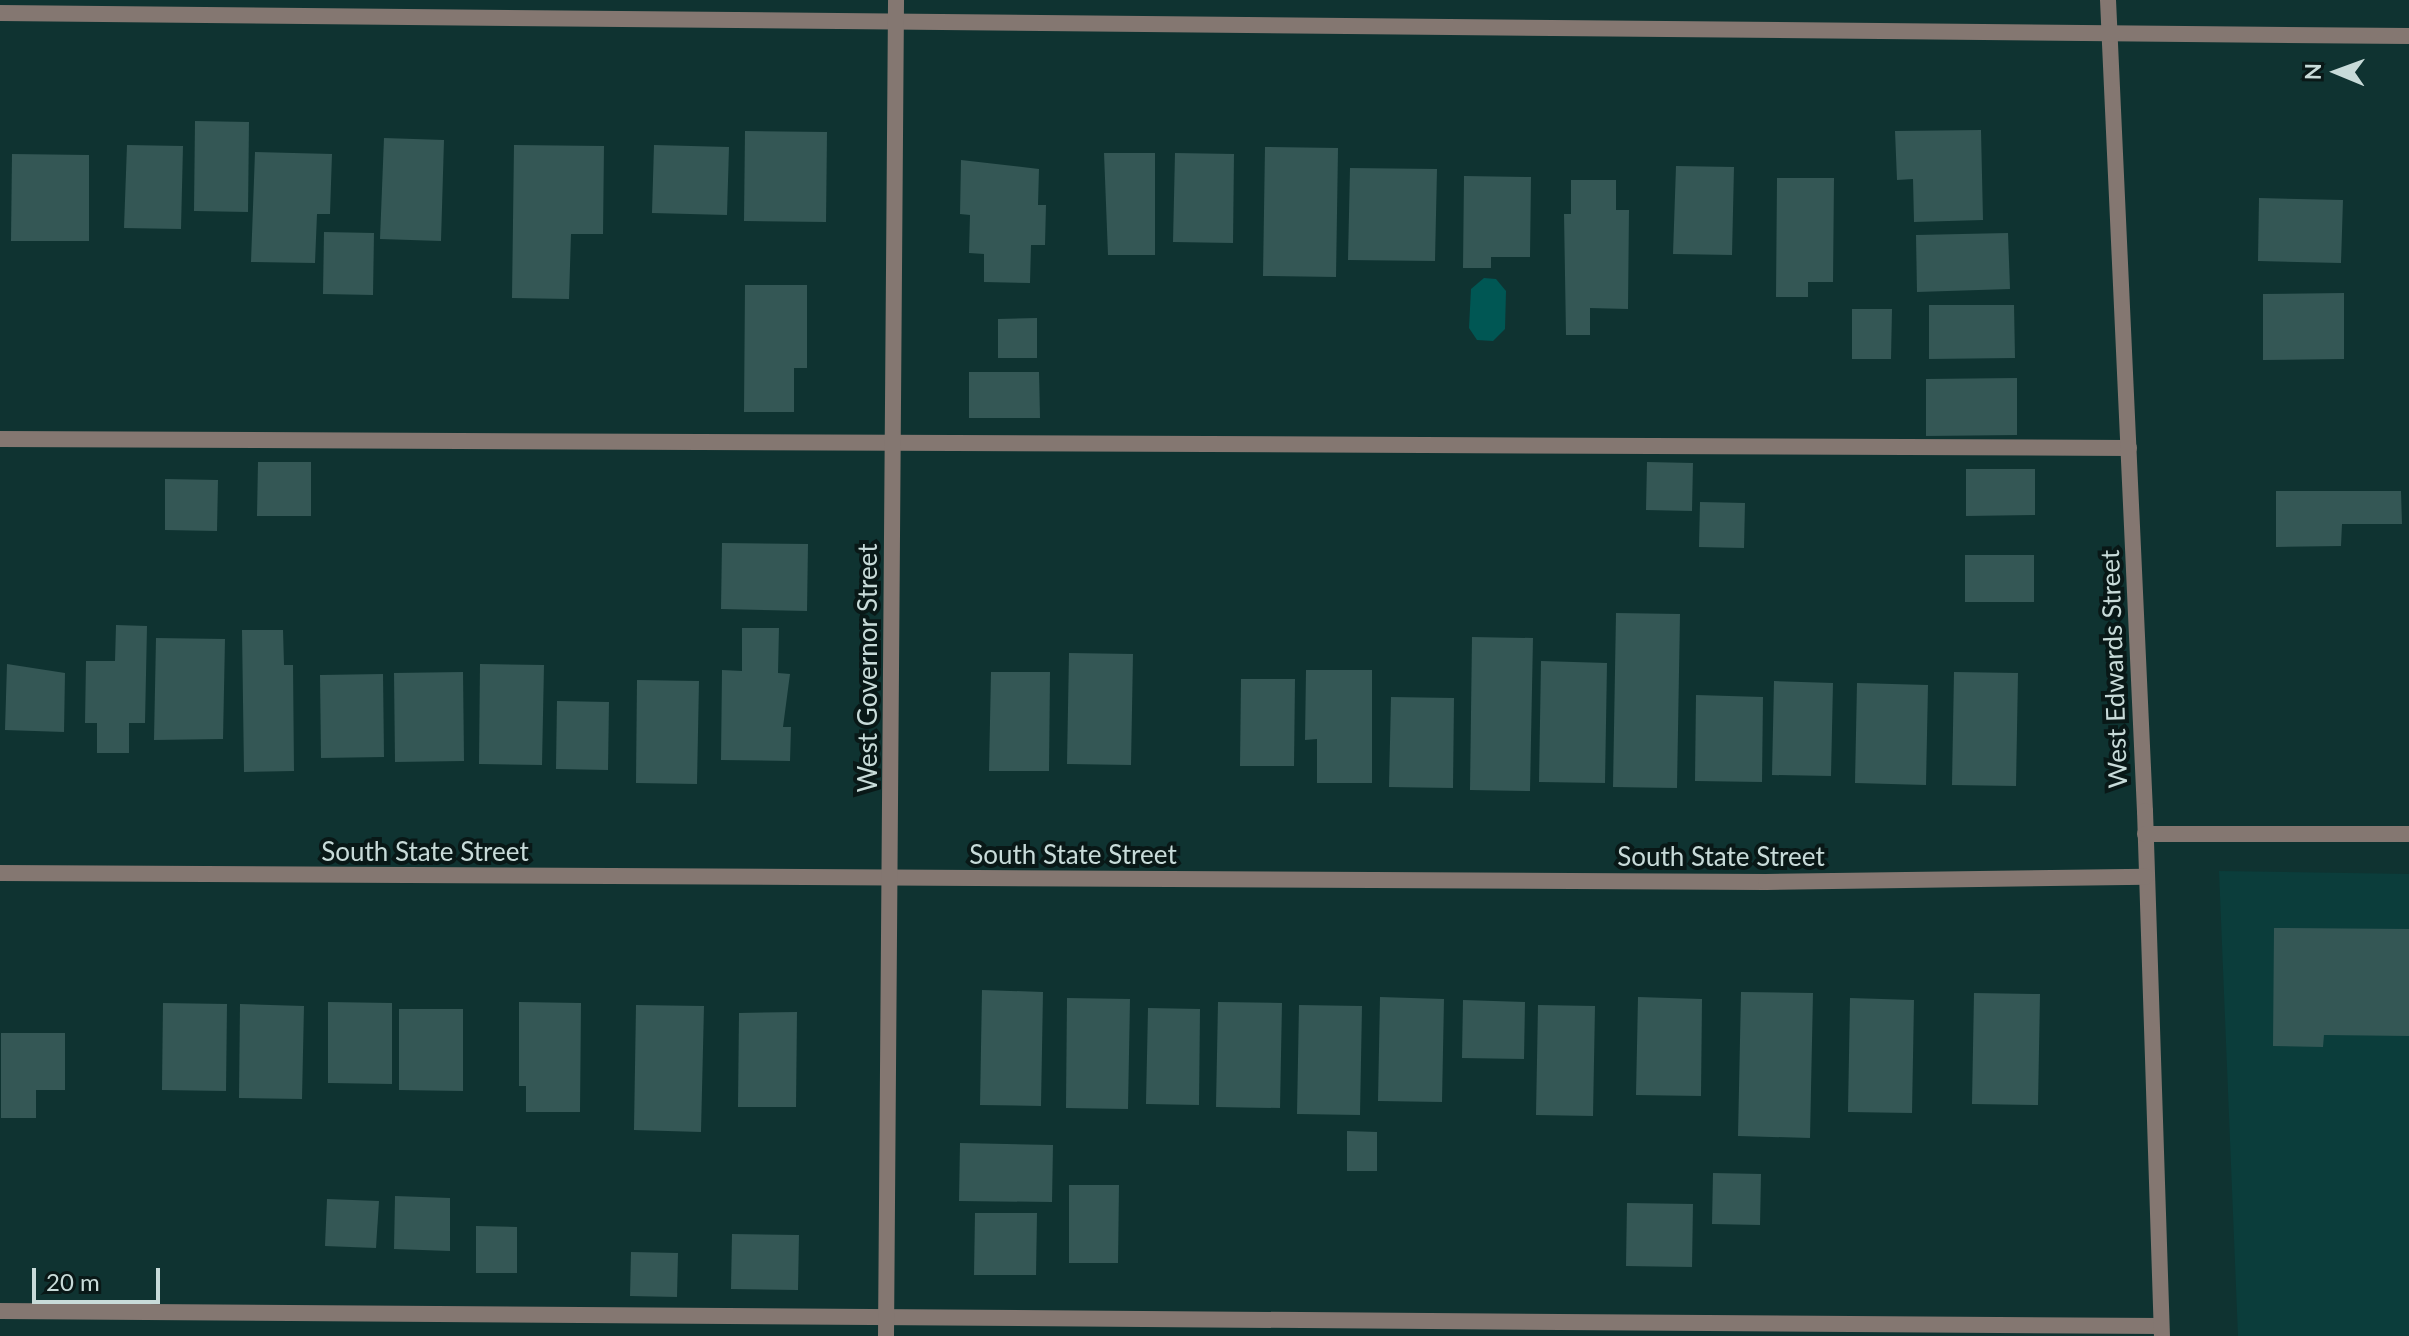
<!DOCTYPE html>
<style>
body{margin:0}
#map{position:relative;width:2409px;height:1336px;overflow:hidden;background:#0f3331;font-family:Lato,sans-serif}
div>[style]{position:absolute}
.built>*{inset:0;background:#0b3d3b}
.water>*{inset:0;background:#005754}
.building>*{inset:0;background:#345755}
.service>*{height:16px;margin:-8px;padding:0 8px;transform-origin:8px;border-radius:8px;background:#847771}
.minor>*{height:16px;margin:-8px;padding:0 8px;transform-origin:8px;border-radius:8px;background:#847771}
span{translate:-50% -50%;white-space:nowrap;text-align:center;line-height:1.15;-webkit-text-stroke:8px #091817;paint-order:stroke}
.street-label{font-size:26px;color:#c8dbd9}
.north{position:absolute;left:2297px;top:32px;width:80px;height:80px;-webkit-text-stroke:6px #091817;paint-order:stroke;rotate:271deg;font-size:22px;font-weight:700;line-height:32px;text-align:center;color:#c8dbd9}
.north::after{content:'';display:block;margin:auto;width:28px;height:36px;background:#c8dbd9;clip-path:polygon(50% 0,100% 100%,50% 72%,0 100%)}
.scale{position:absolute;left:32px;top:1268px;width:128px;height:36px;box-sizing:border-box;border:4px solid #c8dbd9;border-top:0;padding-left:10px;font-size:24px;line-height:28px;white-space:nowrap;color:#c8dbd9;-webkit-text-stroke:6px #091817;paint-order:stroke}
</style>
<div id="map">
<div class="built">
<i style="clip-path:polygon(2219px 871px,2409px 874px,2409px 1336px,2238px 1336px)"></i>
</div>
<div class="water">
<i style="clip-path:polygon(1484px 278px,1496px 279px,1506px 291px,1505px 329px,1493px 341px,1477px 340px,1469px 328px,1471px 289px)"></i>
</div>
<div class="building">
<i style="clip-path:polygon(195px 121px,249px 122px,248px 212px,194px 211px)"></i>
<i style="clip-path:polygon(1981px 130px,1983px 220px,1914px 222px,1913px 179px,1897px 180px,1895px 131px)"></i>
<i style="clip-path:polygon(745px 131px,827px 132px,826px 222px,744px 221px)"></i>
<i style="clip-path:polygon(384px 138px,444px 140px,441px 241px,380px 239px)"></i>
<i style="clip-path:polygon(127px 145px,183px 146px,181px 229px,124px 228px)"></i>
<i style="clip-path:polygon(514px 145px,604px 146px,603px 234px,571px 234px,569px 299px,512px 298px)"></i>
<i style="clip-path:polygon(654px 145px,729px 147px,727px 215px,652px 213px)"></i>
<i style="clip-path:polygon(1265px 147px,1338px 148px,1336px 277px,1263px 276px)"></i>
<i style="clip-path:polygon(255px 152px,332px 154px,330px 214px,317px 214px,315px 263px,251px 262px)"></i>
<i style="clip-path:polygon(1104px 153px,1155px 153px,1155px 255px,1108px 255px)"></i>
<i style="clip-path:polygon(1175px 153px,1234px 154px,1233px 243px,1173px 242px)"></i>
<i style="clip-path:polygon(12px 154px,89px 155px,89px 241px,11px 241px)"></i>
<i style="clip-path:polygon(961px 160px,1039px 169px,1038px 205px,1046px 205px,1045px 245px,1031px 245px,1030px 283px,984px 282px,984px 254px,969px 253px,970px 215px,960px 214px)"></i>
<i style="clip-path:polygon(1676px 166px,1734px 167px,1732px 255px,1673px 254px)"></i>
<i style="clip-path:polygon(1350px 168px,1437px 169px,1435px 261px,1348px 260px)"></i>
<i style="clip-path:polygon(1464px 176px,1531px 177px,1530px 257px,1491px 257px,1491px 268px,1463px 268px)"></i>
<i style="clip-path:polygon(1777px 178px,1834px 178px,1833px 282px,1808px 282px,1808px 297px,1776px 297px)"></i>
<i style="clip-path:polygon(1571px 180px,1616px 180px,1616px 210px,1629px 210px,1628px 309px,1590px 308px,1590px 335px,1566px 335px,1564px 214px,1571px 214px)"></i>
<i style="clip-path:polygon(2259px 198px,2343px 200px,2341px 263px,2258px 261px)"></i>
<i style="clip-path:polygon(324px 232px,374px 233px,373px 295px,323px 294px)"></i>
<i style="clip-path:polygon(2008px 233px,2010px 289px,1917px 292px,1916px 235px)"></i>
<i style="clip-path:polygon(745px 285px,807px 285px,807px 368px,794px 368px,794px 412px,744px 412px)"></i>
<i style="clip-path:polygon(2344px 293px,2344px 359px,2263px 360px,2263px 294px)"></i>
<i style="clip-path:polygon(1929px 305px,2014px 305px,2015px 358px,1929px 359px)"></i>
<i style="clip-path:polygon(1852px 309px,1892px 309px,1891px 359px,1852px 359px)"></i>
<i style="clip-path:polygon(1037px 318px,1037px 358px,998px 358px,998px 319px)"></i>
<i style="clip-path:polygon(969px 372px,1039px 372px,1040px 418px,969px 418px)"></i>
<i style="clip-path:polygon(2017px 378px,2017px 435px,1926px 436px,1926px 379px)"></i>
<i style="clip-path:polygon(258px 462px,311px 462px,311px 516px,257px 516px)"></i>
<i style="clip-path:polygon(1647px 462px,1693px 463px,1692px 511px,1646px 510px)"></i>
<i style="clip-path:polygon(1966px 469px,2035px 469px,2035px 515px,1966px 516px)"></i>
<i style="clip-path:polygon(165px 479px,218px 480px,217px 531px,165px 530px)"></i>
<i style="clip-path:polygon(2276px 491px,2401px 491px,2402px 524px,2342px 524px,2341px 546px,2276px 547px)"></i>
<i style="clip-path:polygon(1700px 502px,1745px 503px,1744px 548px,1699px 547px)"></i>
<i style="clip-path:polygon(722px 543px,808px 544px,807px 611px,721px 609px)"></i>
<i style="clip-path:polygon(1965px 555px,2034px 555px,2034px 602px,1965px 602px)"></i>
<i style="clip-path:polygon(1616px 613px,1680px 614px,1677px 788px,1613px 787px)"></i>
<i style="clip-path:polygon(116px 625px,147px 626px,145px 723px,129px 723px,129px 753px,97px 753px,97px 723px,85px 723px,86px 661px,115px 661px)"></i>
<i style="clip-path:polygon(742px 628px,779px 628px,778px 673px,790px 674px,783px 727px,791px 727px,790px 761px,721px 760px,722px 670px,742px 671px)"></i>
<i style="clip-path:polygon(242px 630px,283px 630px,284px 665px,293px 665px,294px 771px,244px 772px)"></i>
<i style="clip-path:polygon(1472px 637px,1533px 638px,1530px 791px,1470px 790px)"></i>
<i style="clip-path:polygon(156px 638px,225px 639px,223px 739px,154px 740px)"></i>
<i style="clip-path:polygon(1069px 653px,1133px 654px,1131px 765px,1067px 764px)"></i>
<i style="clip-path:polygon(1541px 661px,1607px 663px,1605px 783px,1539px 782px)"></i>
<i style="clip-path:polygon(7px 664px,65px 673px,64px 732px,5px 730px)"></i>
<i style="clip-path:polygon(480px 664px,544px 665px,542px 765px,479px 764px)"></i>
<i style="clip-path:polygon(1306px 670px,1372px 670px,1372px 783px,1317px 783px,1317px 739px,1305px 740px)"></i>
<i style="clip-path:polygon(463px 672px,464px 761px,395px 762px,394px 673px)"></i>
<i style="clip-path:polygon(991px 672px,1050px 672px,1049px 771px,989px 771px)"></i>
<i style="clip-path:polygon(1954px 672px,2018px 673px,2016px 786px,1952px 785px)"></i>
<i style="clip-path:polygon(383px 674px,384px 757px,321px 758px,320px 675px)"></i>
<i style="clip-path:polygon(1241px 679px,1295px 679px,1294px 766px,1240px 766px)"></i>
<i style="clip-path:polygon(637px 680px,699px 681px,697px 784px,636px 783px)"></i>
<i style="clip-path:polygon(1774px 681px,1833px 683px,1831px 776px,1772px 775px)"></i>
<i style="clip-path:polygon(1857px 683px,1928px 685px,1926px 785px,1855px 783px)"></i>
<i style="clip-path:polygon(1696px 695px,1763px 697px,1762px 782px,1695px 781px)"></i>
<i style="clip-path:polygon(1391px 697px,1454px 698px,1453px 788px,1389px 787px)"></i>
<i style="clip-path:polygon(557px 701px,609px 702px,608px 770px,556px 769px)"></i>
<i style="clip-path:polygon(2274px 928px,2409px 929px,2409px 1036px,2324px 1035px,2323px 1047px,2273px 1046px)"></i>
<i style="clip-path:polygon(982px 990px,1043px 992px,1041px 1106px,980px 1105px)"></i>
<i style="clip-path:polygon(1741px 992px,1813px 993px,1810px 1138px,1738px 1136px)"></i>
<i style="clip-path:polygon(1974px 993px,2040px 994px,2038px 1105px,1972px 1104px)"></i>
<i style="clip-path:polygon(1380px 997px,1444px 999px,1442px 1102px,1378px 1101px)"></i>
<i style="clip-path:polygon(1638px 997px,1702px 999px,1701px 1096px,1636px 1095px)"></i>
<i style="clip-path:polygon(1067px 998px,1130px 999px,1128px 1109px,1066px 1108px)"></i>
<i style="clip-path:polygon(1850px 998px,1914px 1000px,1912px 1113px,1848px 1112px)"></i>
<i style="clip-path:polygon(1463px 1000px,1525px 1002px,1524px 1059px,1462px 1058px)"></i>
<i style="clip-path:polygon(328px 1002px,392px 1003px,392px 1084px,328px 1083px)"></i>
<i style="clip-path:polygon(519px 1002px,581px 1003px,580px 1112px,526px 1112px,526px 1086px,519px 1086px)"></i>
<i style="clip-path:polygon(1218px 1002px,1282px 1003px,1280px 1108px,1216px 1107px)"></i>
<i style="clip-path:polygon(163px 1003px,227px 1004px,226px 1091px,162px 1090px)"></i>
<i style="clip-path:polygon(240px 1004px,304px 1006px,302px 1099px,239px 1098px)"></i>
<i style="clip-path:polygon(636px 1005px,704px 1006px,701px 1132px,634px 1130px)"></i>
<i style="clip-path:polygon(1299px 1005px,1362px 1006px,1360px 1115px,1297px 1114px)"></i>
<i style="clip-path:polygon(1538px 1005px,1595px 1006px,1593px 1116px,1536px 1115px)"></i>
<i style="clip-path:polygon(1148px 1008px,1200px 1009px,1199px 1105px,1146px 1104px)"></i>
<i style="clip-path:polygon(399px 1009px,463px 1009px,463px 1091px,399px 1090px)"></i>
<i style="clip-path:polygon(797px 1012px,796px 1107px,738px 1107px,739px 1013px)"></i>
<i style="clip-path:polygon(1px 1033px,65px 1033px,65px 1090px,36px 1090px,36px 1118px,1px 1118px)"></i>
<i style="clip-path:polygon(1347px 1131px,1377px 1132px,1377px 1171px,1347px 1171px)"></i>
<i style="clip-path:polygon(960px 1143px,1053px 1145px,1052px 1202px,959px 1201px)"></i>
<i style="clip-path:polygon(1713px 1173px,1761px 1174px,1760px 1225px,1712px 1224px)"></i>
<i style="clip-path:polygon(1069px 1185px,1119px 1185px,1118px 1263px,1069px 1263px)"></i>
<i style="clip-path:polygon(395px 1196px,450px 1198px,450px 1251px,394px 1249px)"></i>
<i style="clip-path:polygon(327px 1199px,379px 1201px,376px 1248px,325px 1246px)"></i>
<i style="clip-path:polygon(1627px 1203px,1693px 1204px,1692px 1267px,1626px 1266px)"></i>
<i style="clip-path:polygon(975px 1213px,1037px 1213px,1036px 1275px,974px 1275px)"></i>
<i style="clip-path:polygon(476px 1226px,517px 1227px,517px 1273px,476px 1273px)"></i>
<i style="clip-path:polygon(732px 1234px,799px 1235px,798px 1290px,731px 1289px)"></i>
<i style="clip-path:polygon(631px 1252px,678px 1253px,677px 1297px,630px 1296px)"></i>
</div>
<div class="service">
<i style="left:0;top:439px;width:2129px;rotate:0.24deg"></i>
<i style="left:0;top:1311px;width:2161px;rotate:0.4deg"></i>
</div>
<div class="minor">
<i style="left:2108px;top:0;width:812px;rotate:87.39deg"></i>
<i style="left:2145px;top:811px;width:525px;rotate:88.15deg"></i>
<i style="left:0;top:13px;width:2409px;rotate:0.55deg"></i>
<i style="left:2145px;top:834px;width:264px"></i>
<i style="left:0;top:873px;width:1766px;rotate:0.29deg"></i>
<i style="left:1766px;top:882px;width:380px;rotate:-0.8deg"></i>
<i style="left:886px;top:1336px;width:1336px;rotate:-89.57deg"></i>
</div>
<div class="street-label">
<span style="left:868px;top:668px;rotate:-90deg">West Governor Street</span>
<span style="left:2114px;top:669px;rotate:-92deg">West Edwards Street</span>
<span style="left:425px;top:852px">South State Street</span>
<span style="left:1073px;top:855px">South State Street</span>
<span style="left:1721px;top:857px">South State Street</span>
</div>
<div class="north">N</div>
<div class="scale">20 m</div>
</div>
